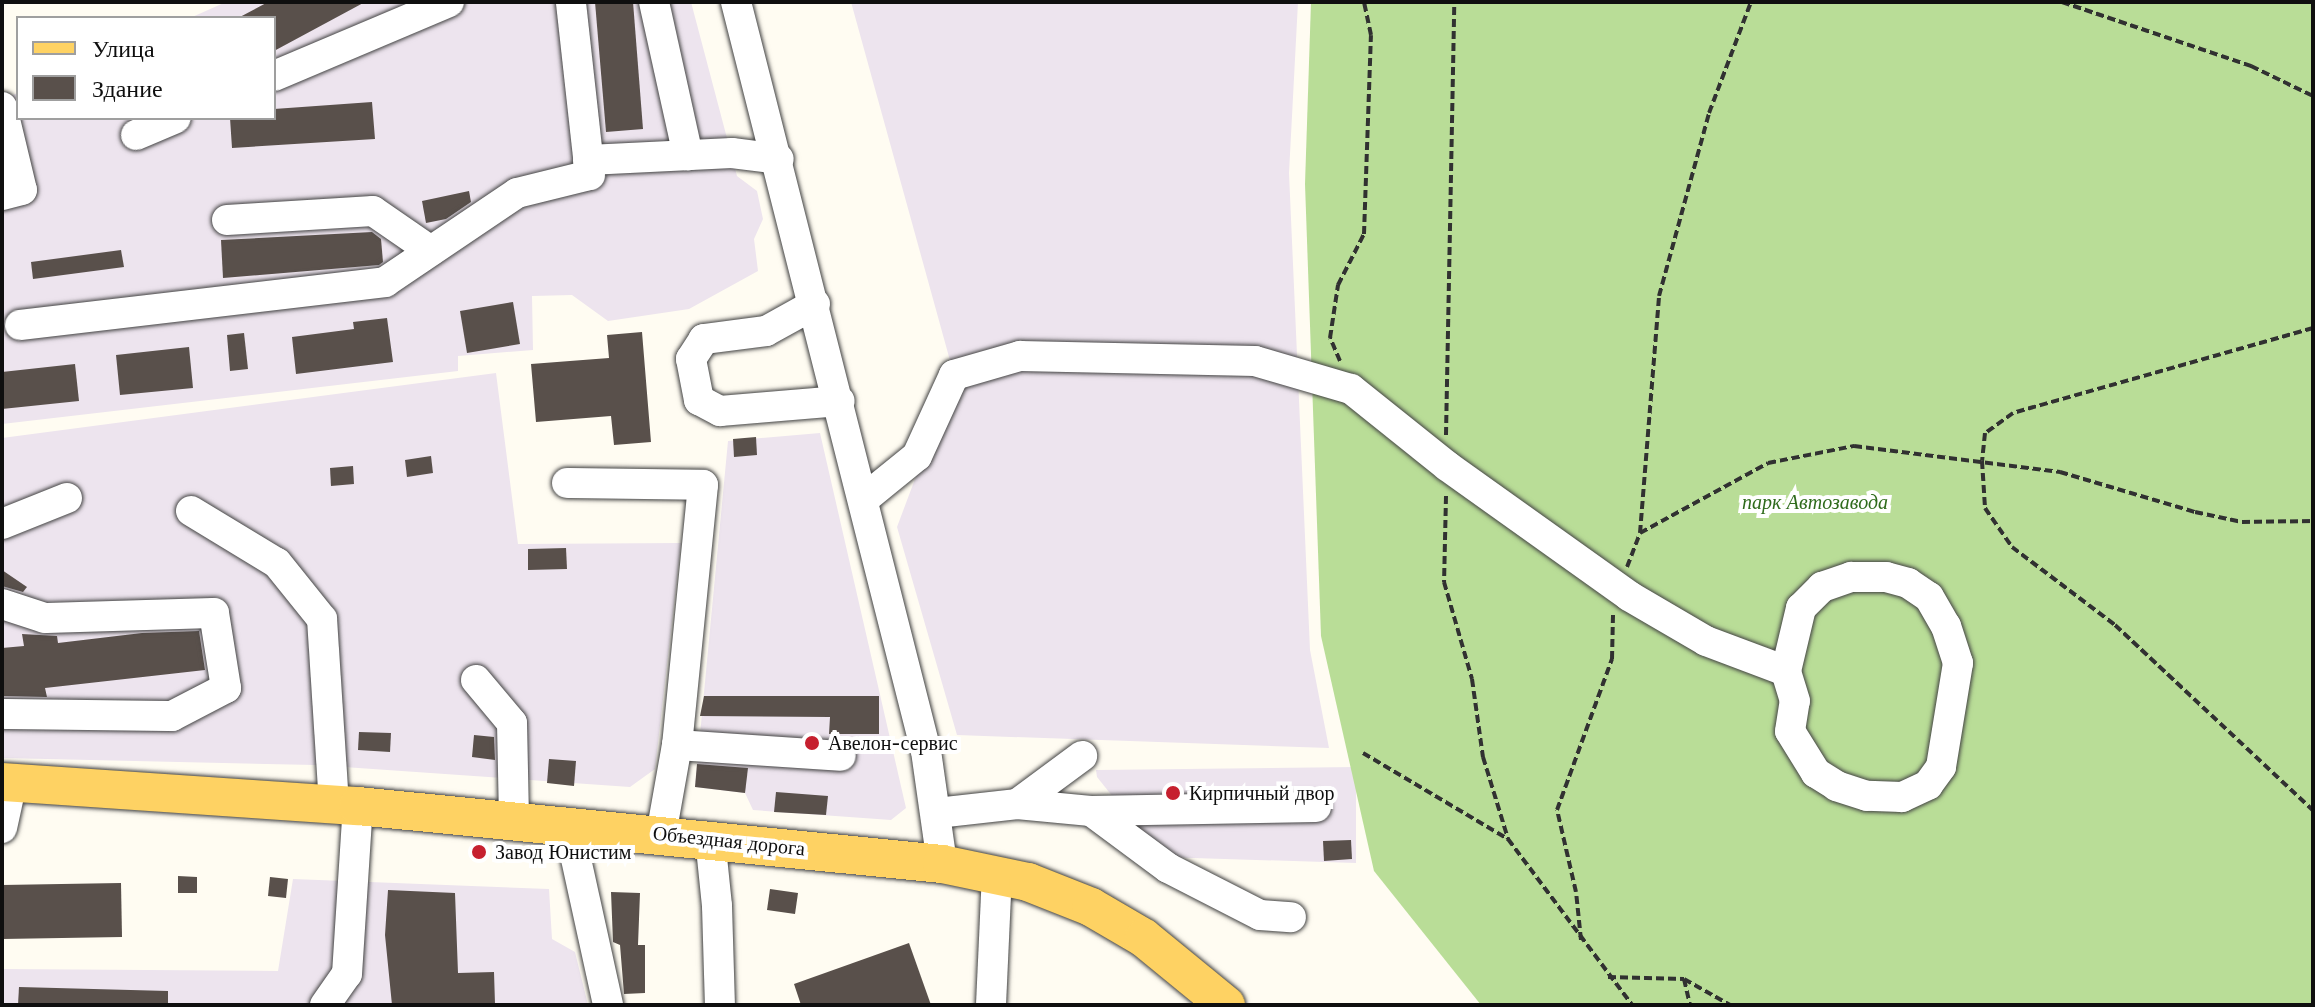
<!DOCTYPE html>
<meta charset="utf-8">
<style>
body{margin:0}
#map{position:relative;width:2315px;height:1007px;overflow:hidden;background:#fffcf2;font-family:"Libre Baskerville",serif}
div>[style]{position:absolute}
.industrial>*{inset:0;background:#ede4ee}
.forest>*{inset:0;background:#b9dd97}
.building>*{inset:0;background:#59504b}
.path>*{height:4px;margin-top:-2px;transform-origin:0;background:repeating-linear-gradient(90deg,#313131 0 8px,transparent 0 12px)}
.roads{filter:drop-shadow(0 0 2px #424242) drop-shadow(0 0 2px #424242)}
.minor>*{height:30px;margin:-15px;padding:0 15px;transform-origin:15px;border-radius:15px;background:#fff}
.major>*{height:38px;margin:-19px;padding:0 19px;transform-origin:19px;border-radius:19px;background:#fed263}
.dots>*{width:22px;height:22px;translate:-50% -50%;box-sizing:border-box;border:4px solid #fff;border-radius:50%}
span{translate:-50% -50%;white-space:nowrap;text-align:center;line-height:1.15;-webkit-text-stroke:8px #fff;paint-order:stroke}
.park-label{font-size:20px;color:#2f6b1c;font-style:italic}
.poi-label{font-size:20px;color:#0f0f0f}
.left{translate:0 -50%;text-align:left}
.street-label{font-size:20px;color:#0f0f0f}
.frame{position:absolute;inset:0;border:4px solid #0f0f0f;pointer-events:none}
.legend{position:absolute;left:16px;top:16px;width:260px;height:104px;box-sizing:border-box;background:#fff;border:2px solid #9f9f9f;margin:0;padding:10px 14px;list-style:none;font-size:24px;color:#0f0f0f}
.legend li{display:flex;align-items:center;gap:16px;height:40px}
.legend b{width:40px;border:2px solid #9f9f9f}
</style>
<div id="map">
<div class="industrial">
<i style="clip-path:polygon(226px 2px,691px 2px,737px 176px,757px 191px,763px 219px,754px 239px,758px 271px,689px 309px,608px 321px,572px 295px,532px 296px,533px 350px,458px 356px,458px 371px,2px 424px,2px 99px,18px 93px,18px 118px,274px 118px,274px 18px,190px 18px)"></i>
<i style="clip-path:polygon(851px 2px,1298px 2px,1289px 173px,1310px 650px,1329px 748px,957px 735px,897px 527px,954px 375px)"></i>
<i style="clip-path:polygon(496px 373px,518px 544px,681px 543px,655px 769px,630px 787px,315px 765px,2px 758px,2px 438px)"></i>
<i style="clip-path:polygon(820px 433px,906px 808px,891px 820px,753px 810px,745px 793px,695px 787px,728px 441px)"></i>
<i style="clip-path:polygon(1356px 767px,1356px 863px,1161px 857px,1097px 777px,1096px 770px)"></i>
<i style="clip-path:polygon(293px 879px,549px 889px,552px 939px,575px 952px,588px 1005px,2px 1005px,2px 969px,278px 971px)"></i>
</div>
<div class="forest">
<i style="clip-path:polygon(1311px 2px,2313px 2px,2313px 1005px,1481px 1005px,1374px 871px,1321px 636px,1305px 184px)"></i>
</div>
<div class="building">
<i style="clip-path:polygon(268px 2px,365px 2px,274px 51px,274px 18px,238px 18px)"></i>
<i style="clip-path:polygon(595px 2px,633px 2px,643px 129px,606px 132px)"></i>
<i style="clip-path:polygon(372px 102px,375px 139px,232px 148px,230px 118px,274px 118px,274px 109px)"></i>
<i style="clip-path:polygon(469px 191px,471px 202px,446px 219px,426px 223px,422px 201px)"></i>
<i style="clip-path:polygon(372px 232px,381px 239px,383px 262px,379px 265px,223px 278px,221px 240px)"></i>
<i style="clip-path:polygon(121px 250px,124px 267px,33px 279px,31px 262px)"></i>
<i style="clip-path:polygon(513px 302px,520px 344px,467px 353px,460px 311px)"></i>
<i style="clip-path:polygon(387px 318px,393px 362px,296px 374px,292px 337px,354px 329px,353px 322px)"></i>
<i style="clip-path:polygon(642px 332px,651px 442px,614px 445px,611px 416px,536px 422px,531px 364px,609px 358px,607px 335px)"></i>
<i style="clip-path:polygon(244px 333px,248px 369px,230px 371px,227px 335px)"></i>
<i style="clip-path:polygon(189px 347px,193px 388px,120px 395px,116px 355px)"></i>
<i style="clip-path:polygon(75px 364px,79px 401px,2px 409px,2px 372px)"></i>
<i style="clip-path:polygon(756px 437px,757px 455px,734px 457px,733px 439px)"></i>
<i style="clip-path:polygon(431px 456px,433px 473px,407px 477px,405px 460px)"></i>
<i style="clip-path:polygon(353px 466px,354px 484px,331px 486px,330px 468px)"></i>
<i style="clip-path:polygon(566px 548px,567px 569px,528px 570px,528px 549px)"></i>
<i style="clip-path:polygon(2px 570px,27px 587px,23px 592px,2px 586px)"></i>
<i style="clip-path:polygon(199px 631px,205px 670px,45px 688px,47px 697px,2px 696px,2px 648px,24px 646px,22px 634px,57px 636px,58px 643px,142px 633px)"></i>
<i style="clip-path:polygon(704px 696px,879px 696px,879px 734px,829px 734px,830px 717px,700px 716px)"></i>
<i style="clip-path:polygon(359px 732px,391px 733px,390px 752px,358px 750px)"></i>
<i style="clip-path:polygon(474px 735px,494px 737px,495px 760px,472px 757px)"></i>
<i style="clip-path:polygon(549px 759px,576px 761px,574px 786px,547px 783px)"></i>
<i style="clip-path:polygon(697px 764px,748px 768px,745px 793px,695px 787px)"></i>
<i style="clip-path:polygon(776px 792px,828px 796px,826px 815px,774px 812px)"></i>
<i style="clip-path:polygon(1351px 840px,1352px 859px,1324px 861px,1323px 841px)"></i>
<i style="clip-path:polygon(178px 876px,197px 877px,197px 893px,178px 893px)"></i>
<i style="clip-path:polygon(270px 877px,288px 879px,286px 898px,268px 896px)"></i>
<i style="clip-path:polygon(121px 883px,122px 937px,2px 939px,2px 885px)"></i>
<i style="clip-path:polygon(770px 889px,798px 893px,795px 914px,767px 910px)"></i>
<i style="clip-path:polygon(388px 890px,455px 893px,458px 973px,494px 972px,495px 1004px,392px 1005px,385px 935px)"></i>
<i style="clip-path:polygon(611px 892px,640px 893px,638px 945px,645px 945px,645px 993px,624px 994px,620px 945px,613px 942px)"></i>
<i style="clip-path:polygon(909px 943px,931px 1005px,801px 1005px,794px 984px)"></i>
<i style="clip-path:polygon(19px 987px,168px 991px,168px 1005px,18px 1005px)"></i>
</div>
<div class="path">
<i style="left:2062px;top:2px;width:200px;rotate:18.7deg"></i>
<i style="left:2251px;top:66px;width:69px;rotate:25.8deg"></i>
<i style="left:2313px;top:328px;width:312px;rotate:164.2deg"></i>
<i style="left:2013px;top:413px;width:34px;rotate:144deg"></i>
<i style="left:1985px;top:433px;width:28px;rotate:96deg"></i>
<i style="left:1982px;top:461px;width:47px;rotate:86.3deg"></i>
<i style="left:1985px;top:508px;width:47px;rotate:55.3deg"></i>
<i style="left:2012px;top:547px;width:129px;rotate:37.1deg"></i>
<i style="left:2115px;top:625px;width:271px;rotate:43.1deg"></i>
<i style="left:1340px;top:361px;width:25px;rotate:-113deg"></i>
<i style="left:1330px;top:338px;width:54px;rotate:-81.4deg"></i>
<i style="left:1338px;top:285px;width:57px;rotate:-63deg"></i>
<i style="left:1364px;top:234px;width:199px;rotate:-88deg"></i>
<i style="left:1371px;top:35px;width:34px;rotate:-102deg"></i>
<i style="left:1446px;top:435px;width:433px;rotate:-88.9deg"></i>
<i style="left:1446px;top:496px;width:86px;rotate:91.3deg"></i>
<i style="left:1444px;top:582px;width:101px;rotate:73.9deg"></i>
<i style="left:1472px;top:679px;width:79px;rotate:82deg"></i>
<i style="left:1483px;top:757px;width:86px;rotate:73deg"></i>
<i style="left:1508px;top:839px;width:207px;rotate:53.2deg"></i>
<i style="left:1640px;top:533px;width:238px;rotate:-85.4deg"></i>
<i style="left:1659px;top:296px;width:190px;rotate:-74.7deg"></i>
<i style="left:1709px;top:113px;width:119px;rotate:-69.3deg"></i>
<i style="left:1627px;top:567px;width:36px;rotate:-69deg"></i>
<i style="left:1640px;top:533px;width:146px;rotate:-28.7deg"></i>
<i style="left:1768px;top:463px;width:88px;rotate:-11.2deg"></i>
<i style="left:1854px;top:446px;width:208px;rotate:7.2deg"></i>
<i style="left:2060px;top:472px;width:141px;rotate:16.5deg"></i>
<i style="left:2195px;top:512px;width:48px;rotate:12deg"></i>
<i style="left:2242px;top:522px;width:71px;rotate:-0.8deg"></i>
<i style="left:1363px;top:753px;width:169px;rotate:30.7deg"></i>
<i style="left:1581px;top:940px;width:48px;rotate:-95.9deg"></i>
<i style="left:1576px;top:892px;width:84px;rotate:-103deg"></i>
<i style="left:1557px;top:810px;width:161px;rotate:-70deg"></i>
<i style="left:1612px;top:659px;width:44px;rotate:-88.7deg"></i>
<i style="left:1608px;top:977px;width:76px;rotate:1.5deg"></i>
<i style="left:1684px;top:979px;width:53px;rotate:29.5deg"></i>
<i style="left:1684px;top:979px;width:27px;rotate:77deg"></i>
</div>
<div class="roads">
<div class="minor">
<i style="left:654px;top:2px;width:157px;rotate:77.5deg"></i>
<i style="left:736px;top:2px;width:773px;rotate:75.77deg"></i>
<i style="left:926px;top:751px;width:114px;rotate:81.9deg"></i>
<i style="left:274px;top:76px;width:190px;rotate:-22.9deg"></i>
<i style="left:2px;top:107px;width:85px;rotate:76.5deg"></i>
<i style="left:22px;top:190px;width:21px;rotate:166deg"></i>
<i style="left:136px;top:135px;width:43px;rotate:-23deg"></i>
<i style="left:588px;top:160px;width:144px;rotate:-2.8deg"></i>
<i style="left:732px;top:153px;width:47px;rotate:7.3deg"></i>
<i style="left:227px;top:220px;width:146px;rotate:-3.5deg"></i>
<i style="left:373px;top:211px;width:70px;rotate:34.6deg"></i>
<i style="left:815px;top:304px;width:56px;rotate:151.1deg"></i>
<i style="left:766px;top:331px;width:63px;rotate:172.6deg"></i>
<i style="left:704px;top:339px;width:24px;rotate:123deg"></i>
<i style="left:691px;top:359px;width:42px;rotate:79deg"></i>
<i style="left:699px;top:400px;width:24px;rotate:28deg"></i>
<i style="left:720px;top:411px;width:120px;rotate:-4.8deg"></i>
<i style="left:20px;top:325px;width:368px;rotate:-6.7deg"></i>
<i style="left:385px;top:282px;width:159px;rotate:-34deg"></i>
<i style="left:517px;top:193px;width:75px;rotate:-13.9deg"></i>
<i style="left:590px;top:175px;width:174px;rotate:-96.3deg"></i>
<i style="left:567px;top:483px;width:136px;rotate:0.8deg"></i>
<i style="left:703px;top:485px;width:261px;rotate:95.7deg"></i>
<i style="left:677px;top:745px;width:91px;rotate:100.1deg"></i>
<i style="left:864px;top:499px;width:68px;rotate:-39.1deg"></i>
<i style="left:917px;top:456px;width:89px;rotate:-65.4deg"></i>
<i style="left:954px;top:375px;width:69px;rotate:-16.1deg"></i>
<i style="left:1020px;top:356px;width:235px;rotate:1.2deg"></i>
<i style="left:1255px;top:361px;width:100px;rotate:16.3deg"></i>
<i style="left:1351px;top:389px;width:123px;rotate:38.7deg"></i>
<i style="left:1447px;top:466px;width:224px;rotate:35.5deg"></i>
<i style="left:1629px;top:596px;width:89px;rotate:30.3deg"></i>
<i style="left:1706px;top:641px;width:85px;rotate:20.6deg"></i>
<i style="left:1786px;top:671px;width:65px;rotate:-76.6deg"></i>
<i style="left:1801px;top:608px;width:30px;rotate:-45deg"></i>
<i style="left:1822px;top:587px;width:31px;rotate:-19deg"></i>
<i style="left:1851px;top:577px;width:35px"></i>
<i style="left:1886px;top:577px;width:23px;rotate:15deg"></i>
<i style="left:1908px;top:583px;width:25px;rotate:34deg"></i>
<i style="left:1929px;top:597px;width:34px;rotate:60deg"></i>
<i style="left:1946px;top:626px;width:39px;rotate:72deg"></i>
<i style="left:1958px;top:663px;width:105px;rotate:99.3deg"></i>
<i style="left:1941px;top:767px;width:22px;rotate:126deg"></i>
<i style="left:1928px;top:785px;width:29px;rotate:155deg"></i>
<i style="left:1902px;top:797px;width:35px;rotate:-178deg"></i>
<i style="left:1867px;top:796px;width:32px;rotate:-162deg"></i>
<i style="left:1837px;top:786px;width:25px;rotate:-148deg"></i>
<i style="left:1816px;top:773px;width:49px;rotate:-121.8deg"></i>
<i style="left:1790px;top:731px;width:30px;rotate:-81deg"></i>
<i style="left:1795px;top:701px;width:31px;rotate:-107deg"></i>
<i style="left:191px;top:511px;width:100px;rotate:31.2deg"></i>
<i style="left:277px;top:563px;width:72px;rotate:51.2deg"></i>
<i style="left:322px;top:619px;width:186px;rotate:86.3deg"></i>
<i style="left:2px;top:524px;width:70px;rotate:-21.8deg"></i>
<i style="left:2px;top:604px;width:45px;rotate:18deg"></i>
<i style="left:45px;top:618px;width:169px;rotate:-1.7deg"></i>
<i style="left:214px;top:613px;width:76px;rotate:80.9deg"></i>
<i style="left:226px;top:688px;width:61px;rotate:152.6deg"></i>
<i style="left:172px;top:716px;width:170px;rotate:-179.3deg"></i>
<i style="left:476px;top:680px;width:56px;rotate:50.1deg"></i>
<i style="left:512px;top:723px;width:98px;rotate:88.8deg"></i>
<i style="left:677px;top:745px;width:164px;rotate:3.8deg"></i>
<i style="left:1017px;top:804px;width:81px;rotate:-36.4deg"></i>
<i style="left:1091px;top:811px;width:96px;rotate:36.5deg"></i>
<i style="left:1168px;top:868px;width:103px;rotate:27.1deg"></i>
<i style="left:1260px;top:915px;width:31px;rotate:4deg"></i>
<i style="left:937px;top:813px;width:81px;rotate:-6.4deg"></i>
<i style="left:1017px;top:804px;width:74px;rotate:5.4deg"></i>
<i style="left:1091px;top:811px;width:225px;rotate:-1deg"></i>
<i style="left:569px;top:827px;width:182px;rotate:77.6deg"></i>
<i style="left:2px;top:828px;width:47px;rotate:-77.7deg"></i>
<i style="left:710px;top:838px;width:68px;rotate:84.1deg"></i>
<i style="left:717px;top:906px;width:99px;rotate:88.3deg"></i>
<i style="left:325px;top:1005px;width:38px;rotate:-55deg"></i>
<i style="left:347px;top:974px;width:168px;rotate:-86.3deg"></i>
<i style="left:991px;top:1005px;width:131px;rotate:-87.4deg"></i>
</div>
<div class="major">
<i style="left:2px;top:782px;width:357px;rotate:3.9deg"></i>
<i style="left:358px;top:806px;width:587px;rotate:5.67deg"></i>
<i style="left:942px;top:864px;width:88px;rotate:11.8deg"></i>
<i style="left:1028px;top:882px;width:68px;rotate:21.6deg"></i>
<i style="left:1091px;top:907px;width:61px;rotate:30.3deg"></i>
<i style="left:1144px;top:938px;width:106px;rotate:39.3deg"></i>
</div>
</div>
<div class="dots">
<i style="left:812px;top:743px;background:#c6202f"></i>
<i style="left:1173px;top:793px;background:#c6202f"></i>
<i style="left:479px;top:852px;background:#c6202f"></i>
</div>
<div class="park-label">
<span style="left:1815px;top:502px">парк Автозавода</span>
</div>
<div class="poi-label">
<span class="left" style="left:828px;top:743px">Авелон-сервис</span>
<span class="left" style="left:1189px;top:793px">Кирпичный двор</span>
<span class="left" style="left:495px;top:852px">Завод Юнистим</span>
</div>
<div class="street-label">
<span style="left:729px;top:841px;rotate:6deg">Объездная дорога</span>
</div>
<div class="frame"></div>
<ul class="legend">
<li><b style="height:10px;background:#fed263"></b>Улица</li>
<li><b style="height:22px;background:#59504b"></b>Здание</li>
</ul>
</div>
